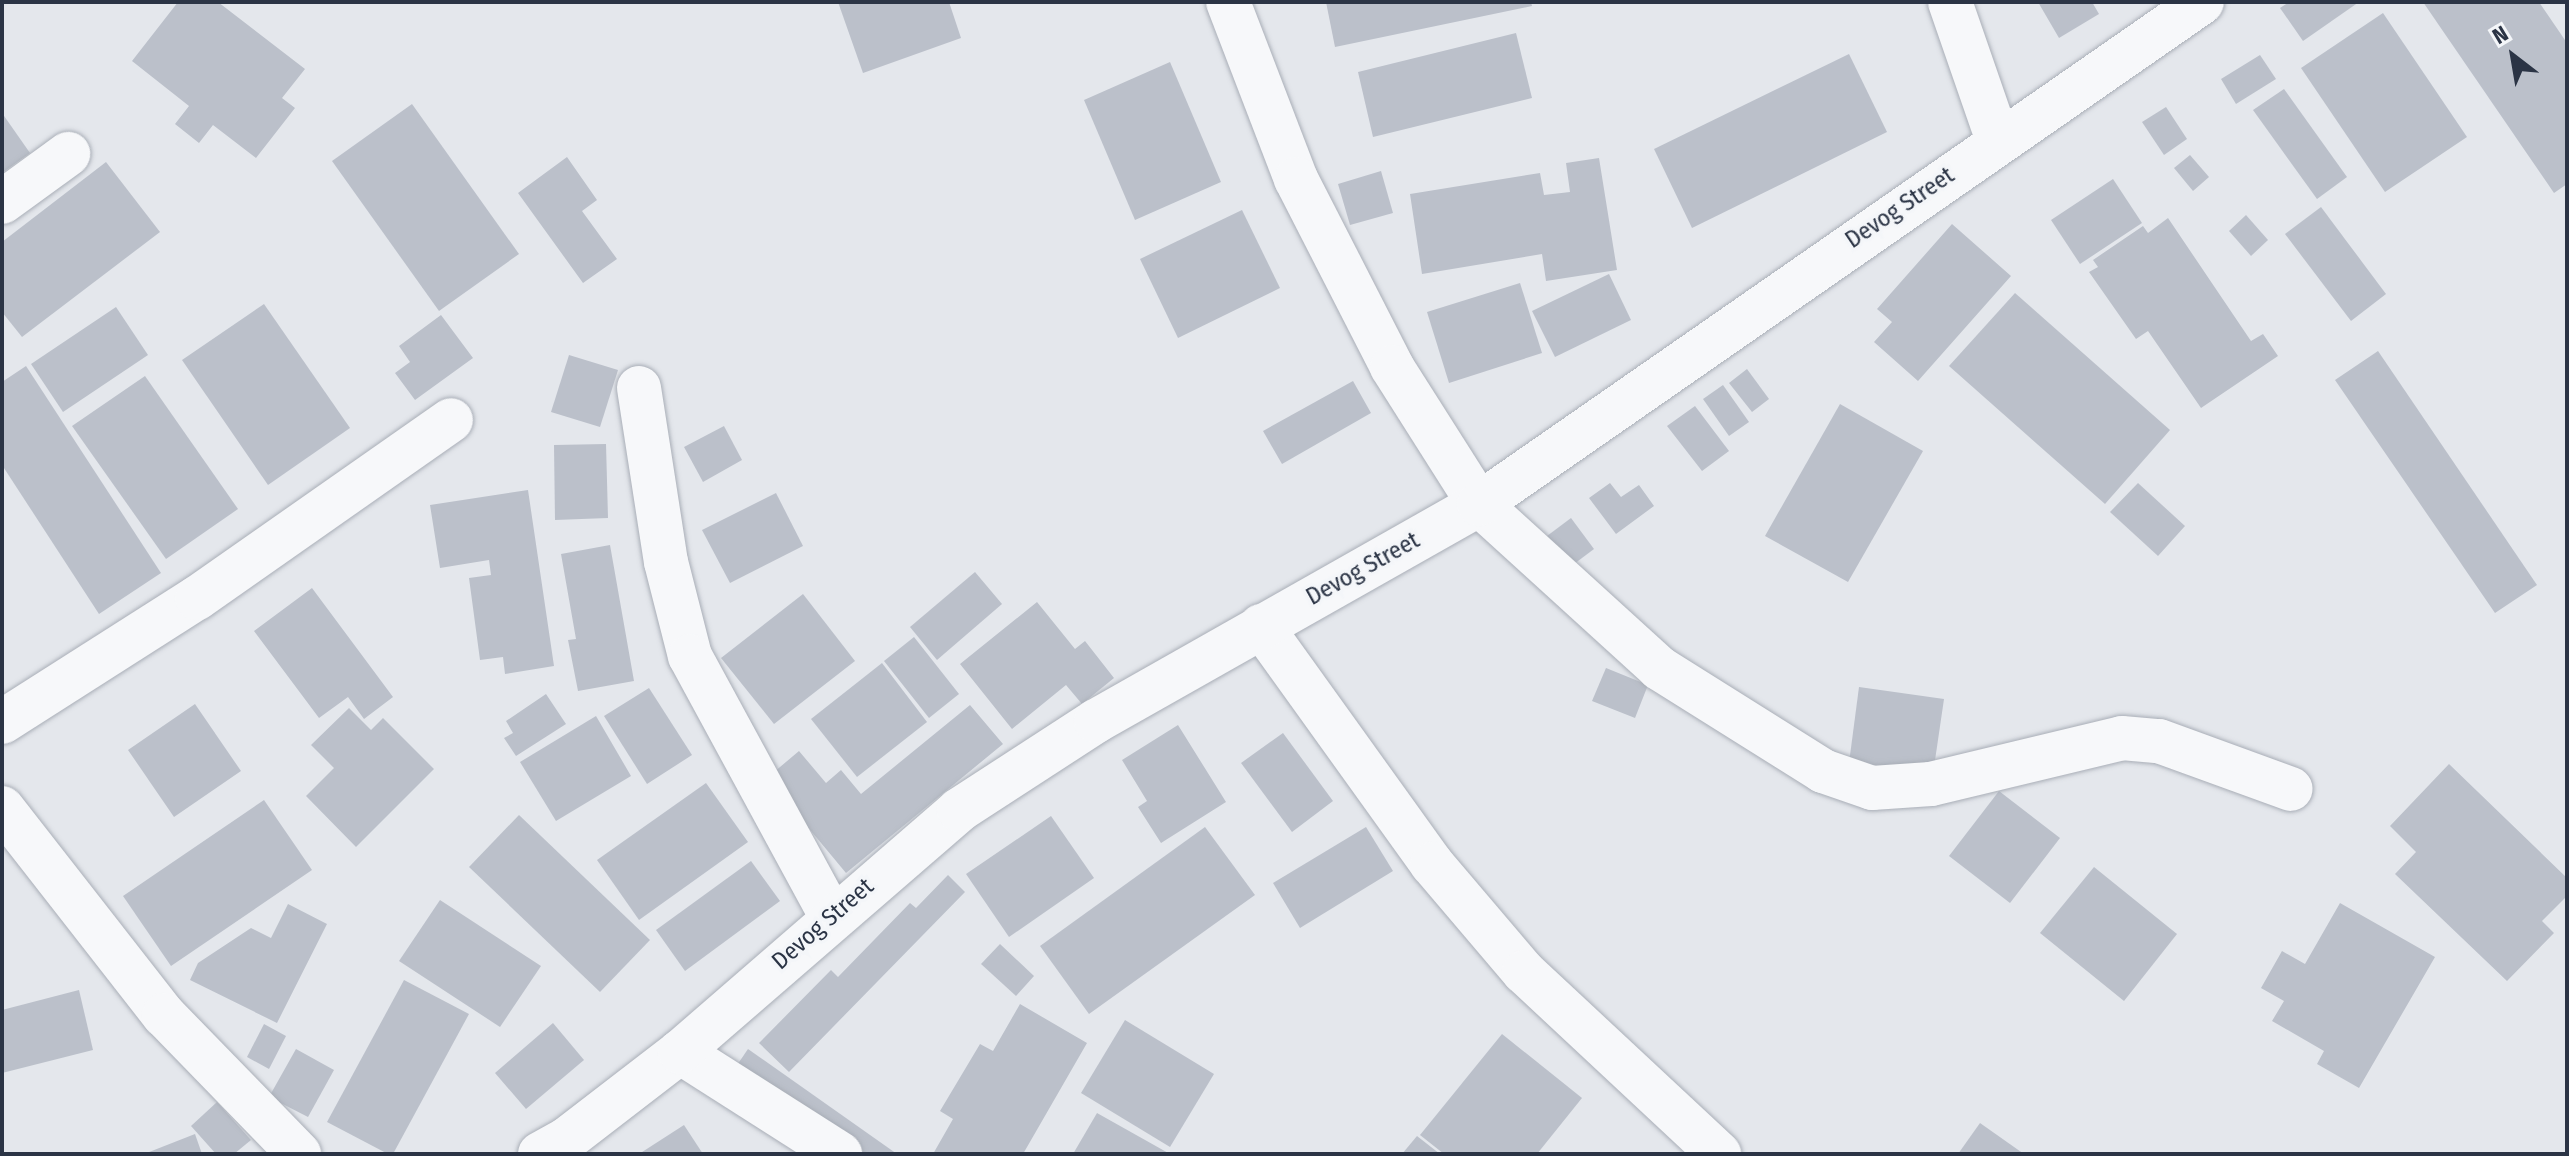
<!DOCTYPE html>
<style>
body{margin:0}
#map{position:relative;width:2569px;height:1156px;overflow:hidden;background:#e4e7ec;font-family:"Fira Sans Condensed",sans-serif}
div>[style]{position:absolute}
.building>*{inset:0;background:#bbc0ca}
.roads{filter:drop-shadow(0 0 2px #a9aeb7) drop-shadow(0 0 2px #a9aeb7)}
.minor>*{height:44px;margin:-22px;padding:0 22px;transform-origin:22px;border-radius:22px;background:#f7f8fa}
.tertiary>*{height:44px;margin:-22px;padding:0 22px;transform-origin:22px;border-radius:22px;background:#f7f8fa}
span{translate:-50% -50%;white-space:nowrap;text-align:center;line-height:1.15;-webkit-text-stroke:7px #f4f6f9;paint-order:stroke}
.street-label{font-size:24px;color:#2b3445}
.frame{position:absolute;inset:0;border:4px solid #2b3445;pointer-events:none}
.north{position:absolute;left:2473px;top:16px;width:80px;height:80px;-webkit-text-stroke:6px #f4f6f9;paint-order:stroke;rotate:329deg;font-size:22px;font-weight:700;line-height:32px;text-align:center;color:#2b3445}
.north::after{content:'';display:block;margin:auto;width:28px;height:36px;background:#2b3445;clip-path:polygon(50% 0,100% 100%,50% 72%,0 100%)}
</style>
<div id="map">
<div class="building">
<i style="clip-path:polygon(178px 2px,218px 2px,305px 69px,282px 98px,295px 108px,256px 158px,213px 125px,199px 143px,175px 124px,189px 106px,132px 61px)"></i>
<i style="clip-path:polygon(838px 2px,949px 2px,961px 38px,863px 73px)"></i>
<i style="clip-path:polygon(1326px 2px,1531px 2px,1532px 6px,1335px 47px)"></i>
<i style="clip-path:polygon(2038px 2px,2092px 2px,2099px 14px,2059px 38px)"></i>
<i style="clip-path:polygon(2289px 2px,2359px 2px,2303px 41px,2280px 8px)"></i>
<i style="clip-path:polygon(2423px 2px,2539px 2px,2567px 43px,2567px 184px,2554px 193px)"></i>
<i style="clip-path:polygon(2383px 13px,2467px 137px,2385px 192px,2301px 68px)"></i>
<i style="clip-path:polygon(1516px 33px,1532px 98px,1373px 137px,1358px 72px)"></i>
<i style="clip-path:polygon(1849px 54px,1887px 132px,1692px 228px,1654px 149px)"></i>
<i style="clip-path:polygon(2260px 55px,2276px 79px,2236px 104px,2221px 79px)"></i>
<i style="clip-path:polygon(1170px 62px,1221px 182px,1135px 220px,1084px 100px)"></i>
<i style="clip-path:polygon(2284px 89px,2347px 177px,2317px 199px,2253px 110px)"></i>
<i style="clip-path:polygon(412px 104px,519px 254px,439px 311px,332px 161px)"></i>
<i style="clip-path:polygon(2166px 107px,2187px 139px,2164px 155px,2142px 122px)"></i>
<i style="clip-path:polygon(2px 113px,30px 153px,2px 173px)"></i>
<i style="clip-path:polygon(2190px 155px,2209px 177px,2193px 191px,2174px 168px)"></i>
<i style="clip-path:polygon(567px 157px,597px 200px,582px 211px,617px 259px,583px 283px,518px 193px)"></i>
<i style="clip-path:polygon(1599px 158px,1617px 270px,1546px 281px,1542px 254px,1422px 274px,1410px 194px,1540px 173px,1544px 195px,1570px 192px,1566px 163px)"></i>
<i style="clip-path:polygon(106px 162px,160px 232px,22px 337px,2px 312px,2px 242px)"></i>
<i style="clip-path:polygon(1381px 171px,1393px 213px,1350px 225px,1338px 184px)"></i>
<i style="clip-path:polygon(2113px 179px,2142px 223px,2080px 264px,2051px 220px)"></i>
<i style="clip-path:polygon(2321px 207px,2386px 294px,2351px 321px,2285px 234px)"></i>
<i style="clip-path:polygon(1242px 210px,1280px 288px,1178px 338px,1140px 259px)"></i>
<i style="clip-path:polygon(2246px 215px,2268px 240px,2251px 256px,2229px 231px)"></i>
<i style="clip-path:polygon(2168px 218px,2251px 341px,2263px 334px,2278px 356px,2201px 408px,2148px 331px,2136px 339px,2089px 272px,2098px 267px,2093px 260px,2143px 226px,2148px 233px)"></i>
<i style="clip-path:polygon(1952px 224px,2011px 276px,1918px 381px,1874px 342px,1892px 322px,1877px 309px)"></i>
<i style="clip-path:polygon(1609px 274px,1631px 320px,1555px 357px,1532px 311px)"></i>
<i style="clip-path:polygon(1520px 283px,1542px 353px,1449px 383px,1427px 312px)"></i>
<i style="clip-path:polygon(2015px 293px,2170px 430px,2105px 504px,1949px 366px)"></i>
<i style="clip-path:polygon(264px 304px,350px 428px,268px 485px,182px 360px)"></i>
<i style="clip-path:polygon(116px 307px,148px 355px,63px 412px,31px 364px)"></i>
<i style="clip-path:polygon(441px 315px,473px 358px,415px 400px,395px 373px,410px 362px,399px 346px)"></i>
<i style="clip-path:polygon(2378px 351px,2537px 585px,2495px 613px,2335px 380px)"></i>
<i style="clip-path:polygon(569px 355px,618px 370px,600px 427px,551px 412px)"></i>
<i style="clip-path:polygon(26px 366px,161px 573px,99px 614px,2px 465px,2px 382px)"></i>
<i style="clip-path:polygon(1747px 369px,1769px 399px,1752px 412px,1729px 383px)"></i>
<i style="clip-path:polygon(145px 376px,238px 509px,166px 559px,72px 426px)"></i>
<i style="clip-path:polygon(1353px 381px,1371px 413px,1282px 464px,1263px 431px)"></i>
<i style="clip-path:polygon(1723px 385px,1749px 422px,1729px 436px,1703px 399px)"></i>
<i style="clip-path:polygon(1840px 404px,1923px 451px,1848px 582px,1765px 536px)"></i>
<i style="clip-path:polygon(1695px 406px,1729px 451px,1702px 471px,1667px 426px)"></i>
<i style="clip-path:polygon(724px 426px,742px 460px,703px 482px,684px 447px)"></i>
<i style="clip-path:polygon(606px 444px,608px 518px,555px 520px,554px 445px)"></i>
<i style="clip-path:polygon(1610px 483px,1621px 497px,1639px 485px,1654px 506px,1616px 534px,1589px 498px)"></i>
<i style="clip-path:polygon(2138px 483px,2185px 526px,2158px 556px,2110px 512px)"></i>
<i style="clip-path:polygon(528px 490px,554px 666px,505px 674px,503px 657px,480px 660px,469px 578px,491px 575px,489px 560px,440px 568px,430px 505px)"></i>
<i style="clip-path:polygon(776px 493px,803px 546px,730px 583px,702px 530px)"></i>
<i style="clip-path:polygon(1571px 518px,1594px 549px,1570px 567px,1547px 536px)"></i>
<i style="clip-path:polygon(610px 545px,634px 681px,578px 691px,568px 640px,576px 639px,561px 554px)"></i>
<i style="clip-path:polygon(975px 572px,1002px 604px,937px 660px,910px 627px)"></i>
<i style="clip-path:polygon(312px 588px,393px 697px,364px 719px,348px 697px,319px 718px,254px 631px)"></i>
<i style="clip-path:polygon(803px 594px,855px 661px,774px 724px,721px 658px)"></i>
<i style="clip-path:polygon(1037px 602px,1075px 649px,1085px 641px,1114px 678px,1082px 704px,1066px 685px,1012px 729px,960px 664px)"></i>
<i style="clip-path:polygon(914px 637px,959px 694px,929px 718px,884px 661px)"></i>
<i style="clip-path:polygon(882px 663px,927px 722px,857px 777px,811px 719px)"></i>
<i style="clip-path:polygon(1606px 668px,1648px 685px,1635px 718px,1592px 701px)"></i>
<i style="clip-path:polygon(1859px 687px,1944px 699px,1933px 774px,1849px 763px)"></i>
<i style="clip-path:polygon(649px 688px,692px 755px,647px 784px,604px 716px)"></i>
<i style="clip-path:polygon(546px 694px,566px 724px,516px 756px,504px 738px,513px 733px,506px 721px)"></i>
<i style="clip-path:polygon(195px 704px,241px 771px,174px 817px,128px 750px)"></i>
<i style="clip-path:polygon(970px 705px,1003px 744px,846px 873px,767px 778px,799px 751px,826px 783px,841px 770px,861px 794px)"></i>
<i style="clip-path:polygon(349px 708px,371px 730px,383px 718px,434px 769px,356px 847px,306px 796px,334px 768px,311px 745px)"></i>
<i style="clip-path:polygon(596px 716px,631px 776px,556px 821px,520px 762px)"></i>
<i style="clip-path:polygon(1178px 725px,1226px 802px,1161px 843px,1138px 807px,1147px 801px,1122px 760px)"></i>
<i style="clip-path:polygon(1283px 733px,1333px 801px,1292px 832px,1241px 763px)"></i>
<i style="clip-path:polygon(2449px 764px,2567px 878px,2567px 896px,2542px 921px,2554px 933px,2507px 981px,2395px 874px,2416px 852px,2390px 826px)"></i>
<i style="clip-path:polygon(706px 783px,748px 842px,639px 920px,597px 860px)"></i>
<i style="clip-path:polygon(1999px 791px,2060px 838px,2010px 903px,1949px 856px)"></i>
<i style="clip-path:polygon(264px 800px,312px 870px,171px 966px,123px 896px)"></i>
<i style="clip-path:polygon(519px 815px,650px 940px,600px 992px,469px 867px)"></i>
<i style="clip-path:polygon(1051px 816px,1094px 878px,1009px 937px,966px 874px)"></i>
<i style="clip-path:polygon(1205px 827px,1255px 895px,1089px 1014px,1040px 946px)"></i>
<i style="clip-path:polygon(1366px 827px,1393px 871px,1300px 928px,1273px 883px)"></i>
<i style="clip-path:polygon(751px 861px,780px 901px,685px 971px,656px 930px)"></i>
<i style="clip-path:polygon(2094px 867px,2177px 934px,2124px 1001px,2040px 933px)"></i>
<i style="clip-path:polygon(948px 875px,965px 892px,789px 1072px,759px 1043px,831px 970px,838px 977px,910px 903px,916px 908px)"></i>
<i style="clip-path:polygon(440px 900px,541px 966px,500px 1027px,399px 961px)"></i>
<i style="clip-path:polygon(2340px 903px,2435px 957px,2359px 1088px,2317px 1064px,2324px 1051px,2272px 1021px,2284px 1001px,2261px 988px,2282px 951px,2305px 964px)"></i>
<i style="clip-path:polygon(288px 904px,327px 924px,277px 1023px,190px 980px,198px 963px,251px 928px,271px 938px)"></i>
<i style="clip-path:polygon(1000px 944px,1034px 976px,1016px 996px,981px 964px)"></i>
<i style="clip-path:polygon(404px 980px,469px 1014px,393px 1154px,388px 1154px,327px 1122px)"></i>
<i style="clip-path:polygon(79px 990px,93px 1050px,2px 1073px,2px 1010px)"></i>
<i style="clip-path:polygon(1020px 1004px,1087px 1043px,1023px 1154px,933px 1154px,953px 1119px,940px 1111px,980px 1044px,993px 1051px)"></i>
<i style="clip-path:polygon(1125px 1020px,1214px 1074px,1170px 1147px,1081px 1093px)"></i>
<i style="clip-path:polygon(553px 1023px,584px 1060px,526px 1109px,495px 1073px)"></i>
<i style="clip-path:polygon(264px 1024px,286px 1036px,269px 1069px,247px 1057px)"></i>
<i style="clip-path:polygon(1502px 1034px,1582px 1098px,1537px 1154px,1444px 1154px,1420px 1135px)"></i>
<i style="clip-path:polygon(296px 1049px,334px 1070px,308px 1117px,269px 1097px)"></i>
<i style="clip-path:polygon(748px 1049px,897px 1154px,851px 1154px,733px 1071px)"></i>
<i style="clip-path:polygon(217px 1102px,251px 1140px,234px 1154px,216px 1154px,191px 1126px)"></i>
<i style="clip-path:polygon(1097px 1113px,1170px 1154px,1073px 1154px)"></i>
<i style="clip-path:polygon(1980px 1123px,2024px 1154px,1958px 1154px)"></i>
<i style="clip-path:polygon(684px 1125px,703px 1154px,639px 1154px)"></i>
<i style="clip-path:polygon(195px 1134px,202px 1154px,144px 1154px)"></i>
<i style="clip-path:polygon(1417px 1136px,1440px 1154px,1402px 1154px)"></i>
</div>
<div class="roads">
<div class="minor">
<i style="left:1228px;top:2px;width:190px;rotate:69deg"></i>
<i style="left:1296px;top:179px;width:211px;rotate:62.9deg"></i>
<i style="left:1392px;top:367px;width:162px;rotate:57.6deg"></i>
<i style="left:1479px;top:504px;width:244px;rotate:42.3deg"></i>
<i style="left:1659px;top:668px;width:194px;rotate:32.1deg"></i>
<i style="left:1823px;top:771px;width:52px;rotate:19.1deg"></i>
<i style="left:1872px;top:788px;width:59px;rotate:-3.9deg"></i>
<i style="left:1931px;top:784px;width:196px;rotate:-13.5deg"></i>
<i style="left:2122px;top:738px;width:37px;rotate:5deg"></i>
<i style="left:2159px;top:741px;width:140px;rotate:20deg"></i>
<i style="left:1950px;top:2px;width:147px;rotate:70.9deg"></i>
<i style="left:2px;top:202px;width:82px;rotate:-36deg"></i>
<i style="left:639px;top:388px;width:176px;rotate:81.2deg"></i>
<i style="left:666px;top:562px;width:97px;rotate:75.7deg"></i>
<i style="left:690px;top:656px;width:296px;rotate:61.5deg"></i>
<i style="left:1261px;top:626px;width:293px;rotate:54.3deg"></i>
<i style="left:1432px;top:864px;width:142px;rotate:49.6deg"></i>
<i style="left:1524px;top:972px;width:267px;rotate:43deg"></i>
<i style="left:2px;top:722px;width:231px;rotate:-32.5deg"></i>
<i style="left:197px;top:598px;width:310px;rotate:-35deg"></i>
<i style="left:2px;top:808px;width:263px;rotate:52deg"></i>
<i style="left:164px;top:1015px;width:194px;rotate:45.8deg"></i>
<i style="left:680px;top:1052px;width:190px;rotate:32.5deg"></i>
</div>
<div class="tertiary">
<i style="left:540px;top:1154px;width:31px;rotate:-29deg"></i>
<i style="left:567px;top:1139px;width:143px;rotate:-37.6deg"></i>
<i style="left:680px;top:1052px;width:369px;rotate:-40.9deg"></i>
<i style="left:959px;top:810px;width:163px;rotate:-33deg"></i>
<i style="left:1096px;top:721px;width:440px;rotate:-29.5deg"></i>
<i style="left:1479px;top:504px;width:880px;rotate:-34.77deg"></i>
</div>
</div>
<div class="street-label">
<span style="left:1900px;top:208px;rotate:-34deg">Devog Street</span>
<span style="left:1363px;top:569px;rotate:-29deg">Devog Street</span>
<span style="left:823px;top:924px;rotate:-41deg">Devog Street</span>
</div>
<div class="frame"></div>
<div class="north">N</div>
</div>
